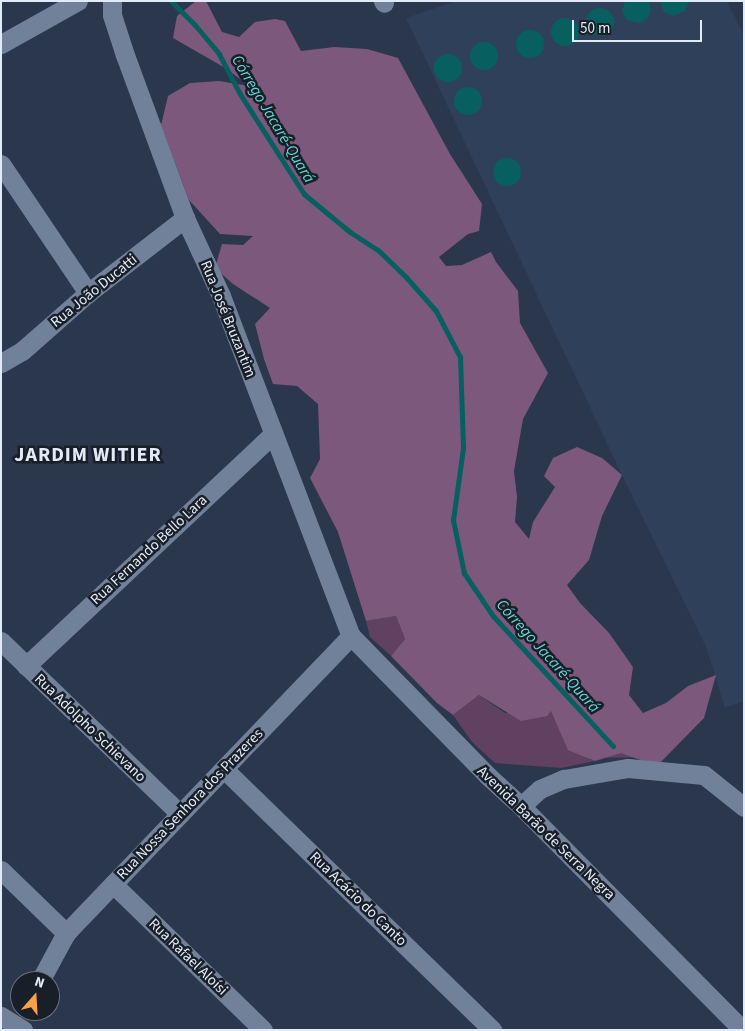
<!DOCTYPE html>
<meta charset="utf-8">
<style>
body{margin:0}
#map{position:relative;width:745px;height:1031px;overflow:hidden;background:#2a374c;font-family:"Source Sans 3",sans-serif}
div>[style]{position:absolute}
.built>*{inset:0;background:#2f405b}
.green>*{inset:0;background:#604162}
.forest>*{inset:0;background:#7c587d}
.water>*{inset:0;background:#085f5f}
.round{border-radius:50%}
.stream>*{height:5px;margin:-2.5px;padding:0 2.5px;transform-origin:2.5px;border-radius:2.5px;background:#085f5f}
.minor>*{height:19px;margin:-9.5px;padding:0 9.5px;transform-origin:9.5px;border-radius:9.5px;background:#72819a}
span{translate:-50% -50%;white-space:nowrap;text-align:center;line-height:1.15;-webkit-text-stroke:5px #191f28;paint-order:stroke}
.street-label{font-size:15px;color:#e2ebf8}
.water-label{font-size:16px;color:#65d6d5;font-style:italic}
.district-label{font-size:20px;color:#e2ebf8;font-weight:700;letter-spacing:1px}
.frame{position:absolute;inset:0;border:2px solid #e2ebf8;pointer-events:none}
.north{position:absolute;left:10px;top:971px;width:50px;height:50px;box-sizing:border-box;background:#191f28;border:1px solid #69717b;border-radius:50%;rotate:19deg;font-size:14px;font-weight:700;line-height:20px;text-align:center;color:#e2ebf8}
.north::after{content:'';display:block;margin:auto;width:18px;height:22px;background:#f8a14a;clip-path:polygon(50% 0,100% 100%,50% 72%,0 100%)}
.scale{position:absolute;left:572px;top:20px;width:130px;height:22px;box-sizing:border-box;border:2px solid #e2ebf8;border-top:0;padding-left:6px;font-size:15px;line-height:18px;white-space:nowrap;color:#e2ebf8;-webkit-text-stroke:4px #191f28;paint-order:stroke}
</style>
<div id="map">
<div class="built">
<i style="clip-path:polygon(456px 1px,727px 1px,744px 36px,744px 701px,725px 708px,706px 647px,622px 475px,406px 18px)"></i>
</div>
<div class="green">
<i style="clip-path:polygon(396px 616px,405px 639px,391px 656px,370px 637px,366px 621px)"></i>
<i style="clip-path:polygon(479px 695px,505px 713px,551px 711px,660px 757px,588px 758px,595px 761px,561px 768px,495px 763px,472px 742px,453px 715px)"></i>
</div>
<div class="forest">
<i style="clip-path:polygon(196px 1px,206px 1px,222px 32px,239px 37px,255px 22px,275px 19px,285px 21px,301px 51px,334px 47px,367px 49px,398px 58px,450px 154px,482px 204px,479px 231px,468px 234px,439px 257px,446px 266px,462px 265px,491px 252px,496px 262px,518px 291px,520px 323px,548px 373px,523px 419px,514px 471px,517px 497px,515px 522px,529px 539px,533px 522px,555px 487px,544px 476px,553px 458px,577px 447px,602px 458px,622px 475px,602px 516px,589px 560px,567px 585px,580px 603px,609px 633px,633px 667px,629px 695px,643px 713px,666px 703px,688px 686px,716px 675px,704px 718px,657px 766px,621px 753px,595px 761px,568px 750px,551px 711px,547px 716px,521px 721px,479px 695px,453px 715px,437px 703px,391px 656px,405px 639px,396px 616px,366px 621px,338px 532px,310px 478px,320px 459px,318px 404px,297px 386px,273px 384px,264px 359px,255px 324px,270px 308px,233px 284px,215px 268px,222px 244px,243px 245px,253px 236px,220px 234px,189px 200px,161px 125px,168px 96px,190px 83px,219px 81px,249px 86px,227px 69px,173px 38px,177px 16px)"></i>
</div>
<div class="water">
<i style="clip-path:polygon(625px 1px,649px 1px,651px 10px,648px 18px,640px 23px,627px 20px,622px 11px)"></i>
<i style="clip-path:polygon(660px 1px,689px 1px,689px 2px,685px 11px,673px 16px,664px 12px)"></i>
<i class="round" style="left:586px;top:8px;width:28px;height:28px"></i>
<i class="round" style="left:551px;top:18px;width:28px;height:28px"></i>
<i class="round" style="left:516px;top:30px;width:28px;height:28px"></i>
<i class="round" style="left:470px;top:42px;width:28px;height:28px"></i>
<i class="round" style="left:434px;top:54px;width:28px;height:28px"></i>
<i class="round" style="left:454px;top:87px;width:28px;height:28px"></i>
<i class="round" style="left:493px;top:158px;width:28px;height:28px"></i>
</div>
<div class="stream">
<i style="left:171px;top:1px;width:34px;rotate:45deg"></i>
<i style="left:195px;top:25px;width:38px;rotate:50deg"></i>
<i style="left:219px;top:54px;width:45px;rotate:62.3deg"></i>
<i style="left:240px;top:94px;width:119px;rotate:57.4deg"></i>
<i style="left:304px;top:194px;width:60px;rotate:39.6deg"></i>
<i style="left:350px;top:232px;width:33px;rotate:33deg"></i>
<i style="left:378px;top:250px;width:39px;rotate:44deg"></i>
<i style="left:406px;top:277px;width:45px;rotate:48.6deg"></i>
<i style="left:436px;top:311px;width:52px;rotate:62.4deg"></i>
<i style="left:460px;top:357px;width:91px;rotate:88.1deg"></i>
<i style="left:463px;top:448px;width:73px;rotate:97.9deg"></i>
<i style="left:453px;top:520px;width:54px;rotate:78.3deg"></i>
<i style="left:464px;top:573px;width:52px;rotate:56deg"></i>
<i style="left:493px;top:616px;width:177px;rotate:47.3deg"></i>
</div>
<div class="minor">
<i style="left:112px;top:1px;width:14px;rotate:90deg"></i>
<i style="left:112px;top:15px;width:42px;rotate:72deg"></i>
<i style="left:125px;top:55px;width:174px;rotate:69.8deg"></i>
<i style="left:185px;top:218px;width:86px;rotate:65.2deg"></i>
<i style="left:221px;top:296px;width:364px;rotate:69.1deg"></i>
<i style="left:351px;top:636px;width:196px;rotate:45.6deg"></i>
<i style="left:488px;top:776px;width:45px;rotate:42.3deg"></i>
<i style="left:521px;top:806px;width:315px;rotate:45.3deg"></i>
<i style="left:383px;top:1px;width:2px;rotate:63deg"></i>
<i style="left:1px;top:44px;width:88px;rotate:-29.2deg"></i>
<i style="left:1px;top:164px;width:156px;rotate:56deg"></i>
<i style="left:1px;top:363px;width:24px;rotate:-30deg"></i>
<i style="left:22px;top:351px;width:88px;rotate:-41.3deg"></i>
<i style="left:88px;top:293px;width:123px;rotate:-37.7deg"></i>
<i style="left:1px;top:641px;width:249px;rotate:44deg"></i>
<i style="left:26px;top:666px;width:339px;rotate:-43.2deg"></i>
<i style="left:224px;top:769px;width:374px;rotate:44.2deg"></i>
<i style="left:521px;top:806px;width:25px;rotate:-42deg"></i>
<i style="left:540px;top:789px;width:26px;rotate:-23deg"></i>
<i style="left:564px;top:779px;width:65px;rotate:-9.8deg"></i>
<i style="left:628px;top:768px;width:76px;rotate:5.3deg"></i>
<i style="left:704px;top:775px;width:51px;rotate:38.7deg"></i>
<i style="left:1px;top:870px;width:91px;rotate:44.1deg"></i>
<i style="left:113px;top:884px;width:209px;rotate:44.2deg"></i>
<i style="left:40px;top:981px;width:55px;rotate:-61.6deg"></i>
<i style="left:66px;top:933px;width:412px;rotate:-46.2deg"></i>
<i style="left:1px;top:1016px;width:26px;rotate:32deg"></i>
</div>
<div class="street-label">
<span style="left:94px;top:291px;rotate:-39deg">Rua João Ducatti</span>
<span style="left:228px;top:319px;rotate:68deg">Rua José Bruzantim</span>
<span style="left:149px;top:550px;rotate:-43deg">Rua Fernando Bello Lara</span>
<span style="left:90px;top:728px;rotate:44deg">Rua Adolpho Schievano</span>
<span style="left:190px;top:804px;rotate:-46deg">Rua Nossa Senhora dos Prazeres</span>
<span style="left:546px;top:833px;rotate:44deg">Avenida Barão de Serra Negra</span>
<span style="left:358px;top:899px;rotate:44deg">Rua Acácio do Canto</span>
<span style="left:188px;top:957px;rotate:44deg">Rua Rafael Aloísi</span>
</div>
<div class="water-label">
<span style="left:273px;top:119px;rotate:59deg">Córrego Jacaré-Quará</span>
<span style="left:548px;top:656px;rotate:48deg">Córrego Jacaré-Quará</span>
</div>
<div class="district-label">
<span style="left:88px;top:455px">JARDIM WITIER</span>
</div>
<div class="frame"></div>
<div class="north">N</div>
<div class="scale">50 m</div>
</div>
